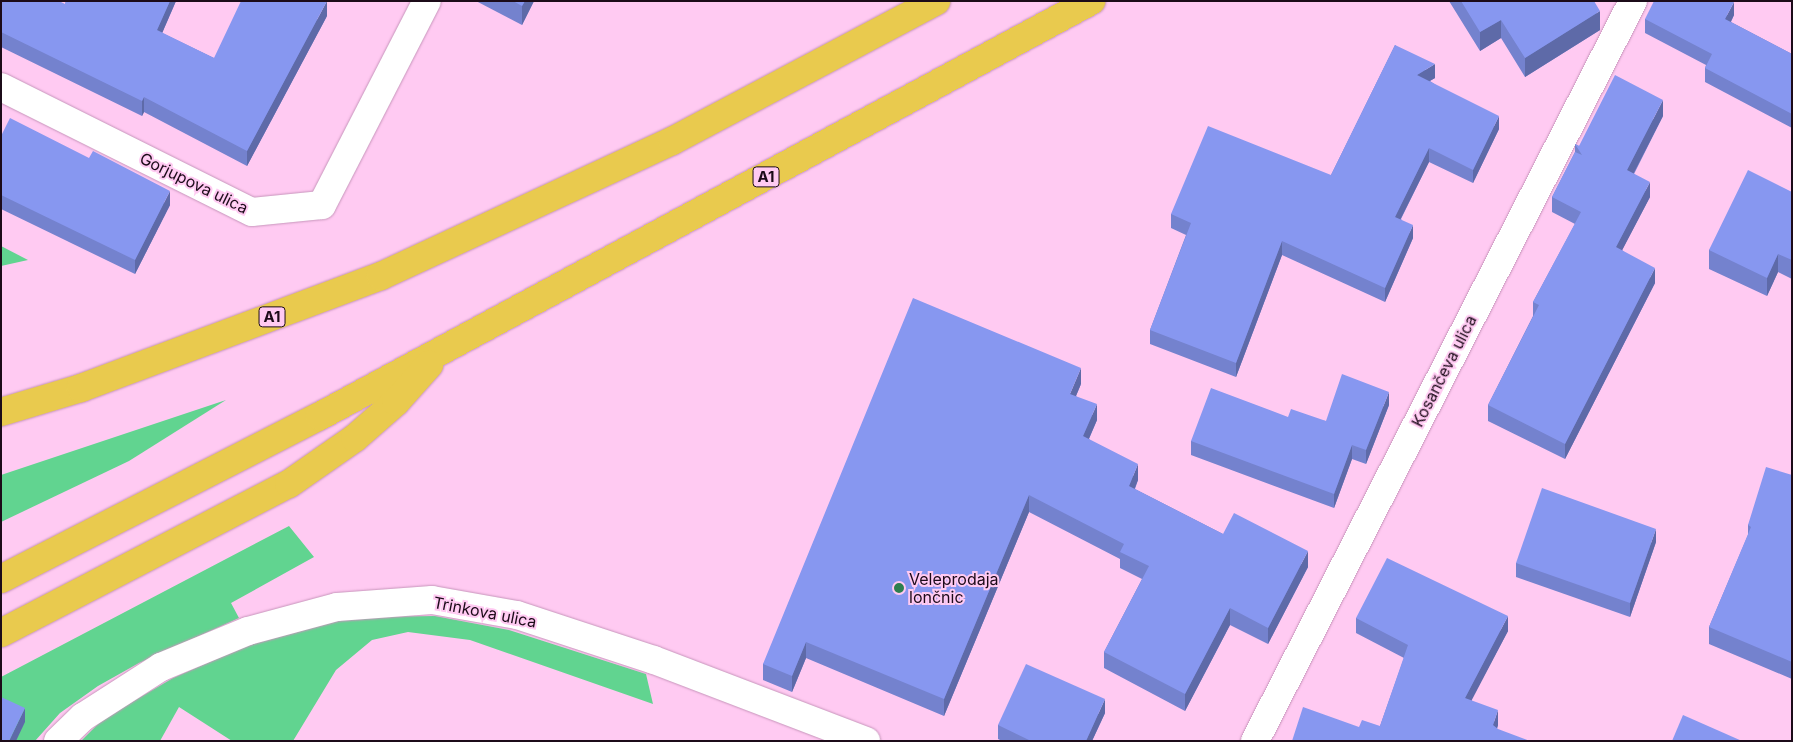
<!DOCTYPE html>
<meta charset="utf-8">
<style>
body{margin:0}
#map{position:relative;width:1793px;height:742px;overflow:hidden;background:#ffcaf2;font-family:Inter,sans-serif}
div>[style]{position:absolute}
.green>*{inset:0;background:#61d490}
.roads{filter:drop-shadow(0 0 1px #c795bb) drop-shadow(0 0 1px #c795bb)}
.minor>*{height:28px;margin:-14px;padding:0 14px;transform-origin:14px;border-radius:14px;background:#fff}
.motorway>*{height:28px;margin:-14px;padding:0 14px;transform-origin:14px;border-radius:14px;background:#e9ca4e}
.wall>*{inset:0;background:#7482ce}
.shaded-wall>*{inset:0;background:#5e6aa8}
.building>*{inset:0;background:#8797f0}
.dots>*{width:14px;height:14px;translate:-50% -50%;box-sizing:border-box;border:2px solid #ffcaf2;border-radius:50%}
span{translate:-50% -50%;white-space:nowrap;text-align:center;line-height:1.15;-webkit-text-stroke:4px #ffcaf2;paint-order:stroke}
.shield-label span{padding:1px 4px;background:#ffcaf2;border:1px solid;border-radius:4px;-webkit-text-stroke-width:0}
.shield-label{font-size:15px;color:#1c0b19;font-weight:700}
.street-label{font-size:16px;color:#1c0b19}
.poi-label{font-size:16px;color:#1c0b19}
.left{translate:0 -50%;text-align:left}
.frame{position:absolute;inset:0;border:2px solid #1c0b19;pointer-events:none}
</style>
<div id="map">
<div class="green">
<i style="clip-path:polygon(1px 246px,28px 260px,1px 266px)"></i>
<i style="clip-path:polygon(226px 400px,129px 461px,1px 522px,1px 475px)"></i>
<i style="clip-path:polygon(289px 526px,314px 557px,231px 603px,239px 618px,139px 663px,98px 686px,60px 713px,35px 741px,1px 741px,1px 677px)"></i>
<i style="clip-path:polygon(435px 616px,509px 630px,646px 674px,653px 704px,470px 640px,408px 632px,372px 640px,336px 670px,293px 741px,232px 741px,179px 707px,160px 741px,81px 741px,103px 719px,173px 678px,257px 641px,349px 617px)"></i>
</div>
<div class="roads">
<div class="minor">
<i style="left:1px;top:87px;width:280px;rotate:26.5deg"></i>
<i style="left:252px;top:212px;width:70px;rotate:-5.7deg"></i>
<i style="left:322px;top:205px;width:229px;rotate:-62.8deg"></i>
<i style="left:58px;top:741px;width:35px;rotate:-44deg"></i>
<i style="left:83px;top:717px;width:93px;rotate:-32.7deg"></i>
<i style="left:161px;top:667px;width:94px;rotate:-22.5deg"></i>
<i style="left:248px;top:631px;width:92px;rotate:-15.1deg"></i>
<i style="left:337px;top:607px;width:95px;rotate:-4.2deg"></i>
<i style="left:432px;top:600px;width:86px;rotate:10deg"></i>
<i style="left:517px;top:615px;width:144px;rotate:18.2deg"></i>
<i style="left:654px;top:660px;width:227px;rotate:20.9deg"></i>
<i style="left:1255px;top:741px;width:831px;rotate:-62.94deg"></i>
</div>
<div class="motorway">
<i style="left:1px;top:412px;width:84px;rotate:-16.7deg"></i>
<i style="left:81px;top:388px;width:320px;rotate:-20.5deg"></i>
<i style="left:381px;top:276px;width:321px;rotate:-24.9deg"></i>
<i style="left:672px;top:141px;width:299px;rotate:-27.9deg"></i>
<i style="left:1px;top:579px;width:358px;rotate:-27.1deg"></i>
<i style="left:320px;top:416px;width:876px;rotate:-28.29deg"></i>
<i style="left:1px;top:633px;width:324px;rotate:-27.4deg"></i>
<i style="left:289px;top:484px;width:80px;rotate:-34.9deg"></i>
<i style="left:355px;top:438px;width:55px;rotate:-41.3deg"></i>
<i style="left:396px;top:402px;width:50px;rotate:-48.3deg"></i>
</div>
</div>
<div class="wall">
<i style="clip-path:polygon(1px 1px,65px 4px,66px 1px,176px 1px,162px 33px,214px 58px,327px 16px,247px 166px,144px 112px,142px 116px,1px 47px)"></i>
<i style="clip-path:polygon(476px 1px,534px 1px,522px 25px)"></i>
<i style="clip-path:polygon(1449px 1px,1594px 1px,1600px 30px,1525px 77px,1501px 38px,1480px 51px)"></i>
<i style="clip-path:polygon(1734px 15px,1731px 22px,1792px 54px,1792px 142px,1792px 128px,1705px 82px,1705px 68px,1706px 65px,1645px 33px,1645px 19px)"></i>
<i style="clip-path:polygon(1395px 45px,1435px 78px,1430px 81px,1499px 129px,1473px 183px,1429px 162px,1401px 219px,1413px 238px,1385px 302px,1282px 255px,1236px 377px,1150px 344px,1150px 330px,1186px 235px,1171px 228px,1171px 214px,1331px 175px)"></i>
<i style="clip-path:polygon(1663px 116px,1634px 174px,1650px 197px,1622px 250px,1655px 283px,1565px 459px,1488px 421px,1488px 405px,1533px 316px,1533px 302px,1575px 224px,1552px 212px,1552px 197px,1575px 152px,1575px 144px,1579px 146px)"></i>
<i style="clip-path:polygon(1px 136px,170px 205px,135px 274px,1px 209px)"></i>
<i style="clip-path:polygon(1792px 192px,1792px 279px,1778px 272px,1767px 296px,1709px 269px,1709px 250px)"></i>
<i style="clip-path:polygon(1081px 384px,1076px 396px,1097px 420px,1089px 439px,1138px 480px,1135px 489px,1223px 534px,1308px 567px,1268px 644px,1230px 625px,1185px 711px,1104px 668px,1104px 652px,1142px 579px,1120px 568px,1120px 559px,1029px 512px,944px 716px,806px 658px,792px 692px,763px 680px,763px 664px)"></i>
<i style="clip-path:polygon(1389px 405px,1366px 464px,1352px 459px,1334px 508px,1191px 455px,1191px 441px,1288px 417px,1326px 421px)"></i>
<i style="clip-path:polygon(1792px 475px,1792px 679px,1709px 644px,1709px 627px,1748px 535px,1748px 525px)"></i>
<i style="clip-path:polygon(1656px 542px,1630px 617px,1516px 577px,1516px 563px)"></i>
<i style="clip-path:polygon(1356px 618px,1508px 631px,1471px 700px,1498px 725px,1497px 729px,1498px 729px,1359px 727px,1380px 726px,1404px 658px,1356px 633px)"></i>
<i style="clip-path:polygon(1105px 713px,1092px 741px,1002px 741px,998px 739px,998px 725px)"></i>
</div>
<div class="shaded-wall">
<i style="clip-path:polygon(170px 1px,176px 1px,157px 45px,157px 30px)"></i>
<i style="clip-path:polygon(327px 1px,327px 16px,247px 166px,247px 151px)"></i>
<i style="clip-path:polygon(525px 1px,534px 1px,522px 25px,522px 6px)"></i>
<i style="clip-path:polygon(1734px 2px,1734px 15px,1725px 33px,1725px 19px)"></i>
<i style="clip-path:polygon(1600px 11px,1600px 30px,1525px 77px,1525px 58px)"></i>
<i style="clip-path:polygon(1501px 20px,1501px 38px,1480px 51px,1480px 32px)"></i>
<i style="clip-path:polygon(1435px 64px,1435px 78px,1417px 88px,1417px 75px)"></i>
<i style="clip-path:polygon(144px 97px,144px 112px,142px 116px,142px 101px)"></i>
<i style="clip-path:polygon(1663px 100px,1663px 116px,1627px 186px,1627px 170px)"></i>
<i style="clip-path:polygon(1499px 116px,1499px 129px,1473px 183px,1473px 170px)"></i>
<i style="clip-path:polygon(1429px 148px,1429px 162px,1395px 230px,1395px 217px)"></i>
<i style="clip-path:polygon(1650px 182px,1650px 197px,1616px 262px,1616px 247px)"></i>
<i style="clip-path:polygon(170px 191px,170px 205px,135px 274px,135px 260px)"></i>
<i style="clip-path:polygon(1413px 225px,1413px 238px,1385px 302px,1385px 288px)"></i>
<i style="clip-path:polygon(1282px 241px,1282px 255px,1236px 377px,1236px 363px)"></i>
<i style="clip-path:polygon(1778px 254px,1778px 272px,1767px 296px,1767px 278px)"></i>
<i style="clip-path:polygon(1655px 268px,1655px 283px,1565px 459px,1565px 444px)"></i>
<i style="clip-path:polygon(1081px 368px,1081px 384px,1070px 410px,1070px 394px)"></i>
<i style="clip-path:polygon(1389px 392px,1389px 405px,1366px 464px,1366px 450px)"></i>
<i style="clip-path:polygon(1097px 404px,1097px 420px,1083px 452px,1083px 436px)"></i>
<i style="clip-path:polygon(1352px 445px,1352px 459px,1334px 508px,1334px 494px)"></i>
<i style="clip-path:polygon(1138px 464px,1138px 480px,1129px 502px,1129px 486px)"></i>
<i style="clip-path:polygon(1029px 495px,1029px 512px,944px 716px,944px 699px)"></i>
<i style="clip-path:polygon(1656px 529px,1656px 542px,1630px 617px,1630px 603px)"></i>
<i style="clip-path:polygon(1308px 551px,1308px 567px,1268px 644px,1268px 628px)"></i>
<i style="clip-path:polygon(1230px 608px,1230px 625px,1185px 711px,1185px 694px)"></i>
<i style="clip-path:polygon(1508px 616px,1508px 631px,1465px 713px,1465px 698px)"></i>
<i style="clip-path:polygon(806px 642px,806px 658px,792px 692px,792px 676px)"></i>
<i style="clip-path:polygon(1105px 699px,1105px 713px,1092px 741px,1086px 741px)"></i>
<i style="clip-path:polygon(25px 708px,25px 722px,16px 741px,9px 741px)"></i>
<i style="clip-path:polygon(1498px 710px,1498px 725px,1493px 740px,1493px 725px)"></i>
</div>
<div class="building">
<i style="clip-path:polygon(1px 1px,59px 1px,65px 4px,66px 1px,170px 1px,157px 30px,214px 58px,241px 1px,327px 1px,247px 151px,144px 97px,142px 101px,1px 32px)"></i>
<i style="clip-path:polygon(513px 1px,525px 1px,522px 6px)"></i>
<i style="clip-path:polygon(1461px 1px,1594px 1px,1600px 11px,1525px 58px,1501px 20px,1480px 32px)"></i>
<i style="clip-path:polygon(1654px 1px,1734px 2px,1725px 19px,1792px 54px,1792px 114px,1705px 68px,1712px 54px,1645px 19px)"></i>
<i style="clip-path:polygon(1395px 45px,1435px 64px,1417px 75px,1499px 116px,1473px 170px,1429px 148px,1395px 217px,1413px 225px,1385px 288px,1282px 241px,1236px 363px,1150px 330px,1191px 223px,1171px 214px,1208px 126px,1331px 175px)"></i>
<i style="clip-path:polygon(1615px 75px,1663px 100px,1627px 170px,1650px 182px,1616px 247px,1655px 268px,1565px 444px,1488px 405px,1539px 305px,1533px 302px,1581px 212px,1552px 197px,1575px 152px,1582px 155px,1575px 144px,1579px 146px)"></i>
<i style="clip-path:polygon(10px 118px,89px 158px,93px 151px,170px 191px,135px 260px,1px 195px,1px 136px)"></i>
<i style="clip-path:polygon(1748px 170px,1792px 192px,1792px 260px,1778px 254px,1767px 278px,1709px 250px)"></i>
<i style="clip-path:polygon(913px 298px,1081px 368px,1070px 394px,1097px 404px,1083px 436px,1138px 464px,1129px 486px,1223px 534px,1234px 513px,1308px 551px,1268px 628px,1230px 608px,1185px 694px,1104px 652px,1149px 566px,1120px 552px,1124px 544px,1029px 495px,944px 699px,806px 642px,792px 676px,763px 664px)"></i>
<i style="clip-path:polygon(1342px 374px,1389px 392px,1366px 450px,1352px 445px,1334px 494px,1191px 441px,1211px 388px,1288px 417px,1291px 409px,1326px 421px)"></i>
<i style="clip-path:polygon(1766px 467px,1792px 475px,1792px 662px,1709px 627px,1751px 527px,1748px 525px)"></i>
<i style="clip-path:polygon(1542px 488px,1656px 529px,1630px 603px,1516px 563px)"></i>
<i style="clip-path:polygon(1387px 558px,1508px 616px,1465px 698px,1498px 710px,1493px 725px,1498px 729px,1530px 741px,1292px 741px,1303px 707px,1359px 727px,1362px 720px,1380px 726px,1408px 645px,1356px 618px)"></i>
<i style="clip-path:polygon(1026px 664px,1105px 699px,1086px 741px,1031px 741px,998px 725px)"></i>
<i style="clip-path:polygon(1px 697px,25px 708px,9px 741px,1px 741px)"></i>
<i style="clip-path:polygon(1683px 715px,1742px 741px,1672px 741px)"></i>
</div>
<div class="dots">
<i style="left:899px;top:588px;background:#2d7f50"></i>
</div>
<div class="shield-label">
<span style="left:766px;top:177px">A1</span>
<span style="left:272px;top:317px">A1</span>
</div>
<div class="street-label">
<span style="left:194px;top:183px;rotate:26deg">Gorjupova ulica</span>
<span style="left:1444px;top:371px;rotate:-63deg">Kosančeva ulica</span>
<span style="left:485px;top:612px;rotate:11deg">Trinkova ulica</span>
</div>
<div class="poi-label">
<span class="left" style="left:909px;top:588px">Veleprodaja<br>lončnic</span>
</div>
<div class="frame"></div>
</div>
